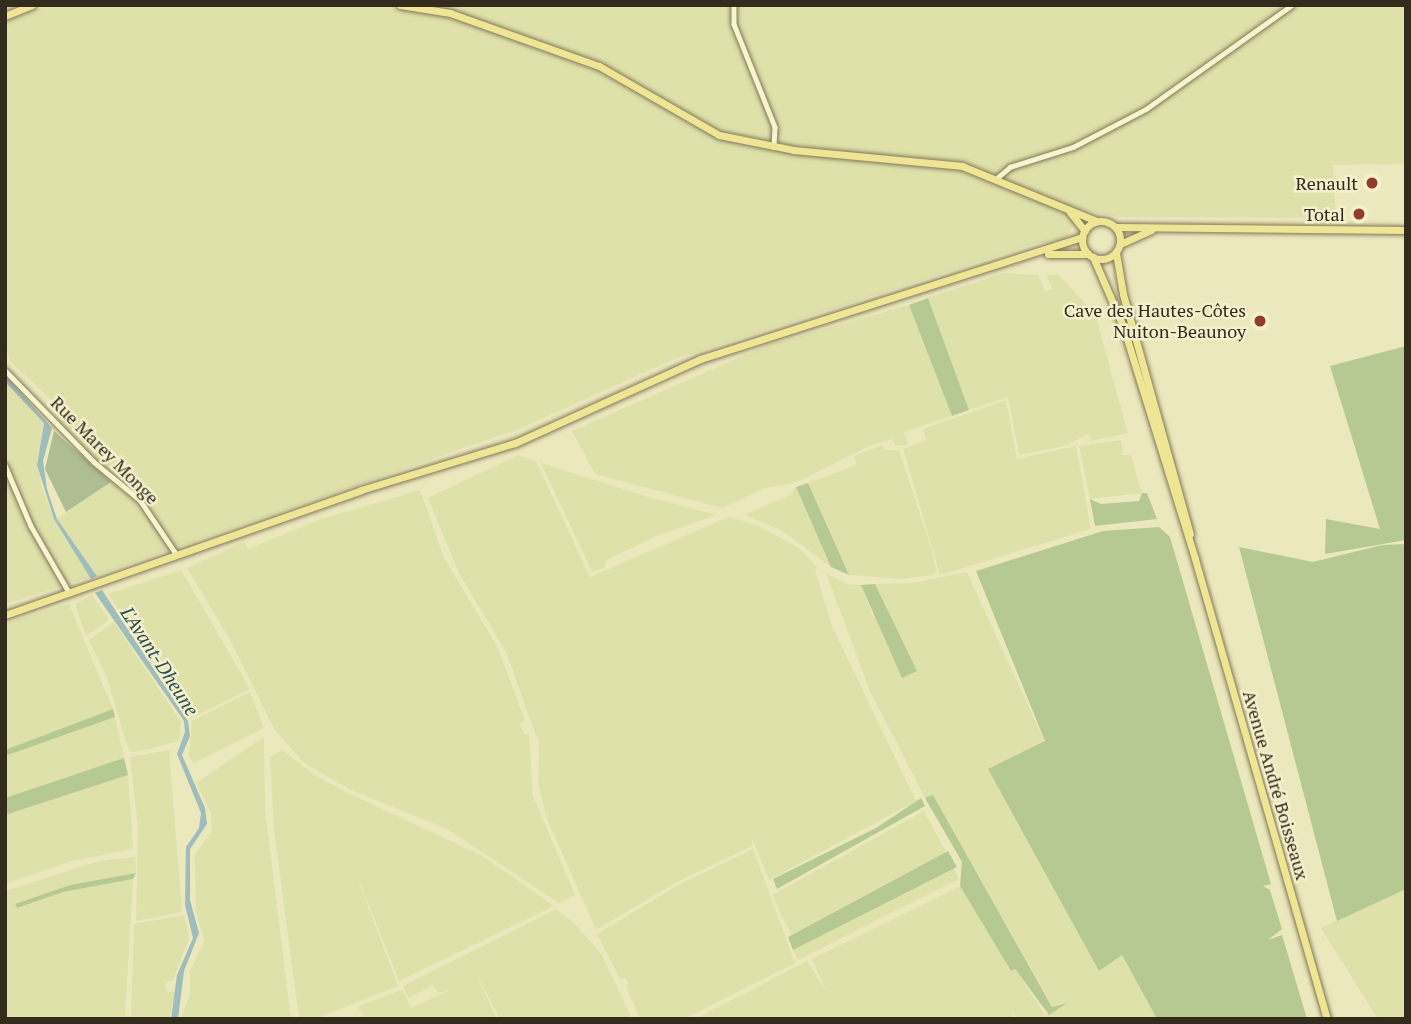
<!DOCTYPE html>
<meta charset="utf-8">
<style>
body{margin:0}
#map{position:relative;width:1411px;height:1024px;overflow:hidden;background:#ece8be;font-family:"PT Serif",serif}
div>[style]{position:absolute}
.farmland>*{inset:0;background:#dfe1ab}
.green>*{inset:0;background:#b7c992}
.cemetery>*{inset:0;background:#afbe92}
.water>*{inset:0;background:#a1bdbb}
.roads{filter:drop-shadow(0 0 2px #837857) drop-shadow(0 0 2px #837857)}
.minor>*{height:4.5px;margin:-2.25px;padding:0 2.25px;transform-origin:2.25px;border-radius:2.25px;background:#f7f4d0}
.primary>*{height:7px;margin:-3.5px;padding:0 3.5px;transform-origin:3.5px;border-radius:3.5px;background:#efe695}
.primary>.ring{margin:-3.5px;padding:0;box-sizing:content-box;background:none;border:7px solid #efe695;border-radius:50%}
.dots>*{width:19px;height:19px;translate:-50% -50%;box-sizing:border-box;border:4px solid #f4f0cd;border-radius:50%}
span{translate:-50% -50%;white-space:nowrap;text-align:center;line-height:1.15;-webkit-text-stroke:5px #f4f0cd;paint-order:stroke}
.poi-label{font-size:18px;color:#332c1c}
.right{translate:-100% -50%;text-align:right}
.street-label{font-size:18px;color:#332c1c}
.water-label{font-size:19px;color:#2b4d52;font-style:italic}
.frame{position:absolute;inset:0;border:7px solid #332c1c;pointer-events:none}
</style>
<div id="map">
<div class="farmland">
<i style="clip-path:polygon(5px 5px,1406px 5px,1406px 164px,1333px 165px,1336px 218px,1117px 217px,1080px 209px,1066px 239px,1034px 244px,672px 360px,519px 429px,97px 575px,57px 519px,110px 482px,59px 431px,51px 400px,10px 361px,5px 343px)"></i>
<i style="clip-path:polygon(1004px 273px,1038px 275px,1046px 292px,1052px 289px,1047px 276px,1058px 274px,1095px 314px,1128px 433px,1091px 441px,1088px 434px,1065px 446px,1019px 455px,1008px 397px,969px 410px,928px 298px)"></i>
<i style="clip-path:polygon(909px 305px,952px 416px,904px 432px,908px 445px,896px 446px,892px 439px,872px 445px,797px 482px,765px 488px,722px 508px,595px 474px,572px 431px,765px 346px)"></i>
<i style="clip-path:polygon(5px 382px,44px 423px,37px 462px,42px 488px,58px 527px,91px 577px,5px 604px)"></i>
<i style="clip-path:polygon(1006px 400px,1017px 459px,1076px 446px,1091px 529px,940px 575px,903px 449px,926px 440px,923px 429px)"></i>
<i style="clip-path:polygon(1121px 440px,1123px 455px,1131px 455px,1142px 493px,1090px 499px,1079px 446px)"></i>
<i style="clip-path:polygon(882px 445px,885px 450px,899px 450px,931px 547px,937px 572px,932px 575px,901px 579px,849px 575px,808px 483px,857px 465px,854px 456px)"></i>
<i style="clip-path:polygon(518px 455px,536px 461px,590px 577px,729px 517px,757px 525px,800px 549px,818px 568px,815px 570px,832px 626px,916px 801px,769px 880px,752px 839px,752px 846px,677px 882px,596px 930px,547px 819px,538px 783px,539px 744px,506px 652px,459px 573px,428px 498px)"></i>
<i style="clip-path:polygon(541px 463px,645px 496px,716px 515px,659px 535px,606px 560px,604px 568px,592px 572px)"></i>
<i style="clip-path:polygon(796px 487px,831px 567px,781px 530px,744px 515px,790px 495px)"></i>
<i style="clip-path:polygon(420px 490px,444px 558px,497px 646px,525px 720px,520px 723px,524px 734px,529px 734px,533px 796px,575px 895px,559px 903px,447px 829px,351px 790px,304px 763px,274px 729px,230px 640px,187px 568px,244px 542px,248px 549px,321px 519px)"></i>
<i style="clip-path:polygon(181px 570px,250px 689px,190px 719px,108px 594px)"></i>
<i style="clip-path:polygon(967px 572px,1045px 742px,989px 770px,1099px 970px,1122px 955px,1157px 1019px,1017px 1019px,1013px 1013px,1012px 1019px,695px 1019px,807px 961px,826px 991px,812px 959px,960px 886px,1011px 971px,1015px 969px,1045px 1015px,1065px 1001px,1053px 1007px,933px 796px,925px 798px,870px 691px,826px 573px,846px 584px,861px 585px,873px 616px,887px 615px,875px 584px,913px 583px)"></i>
<i style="clip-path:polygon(92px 595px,109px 620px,86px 636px,75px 604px)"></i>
<i style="clip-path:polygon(69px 604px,113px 709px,5px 750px,5px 623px)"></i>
<i style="clip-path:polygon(114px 622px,181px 722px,179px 741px,146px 750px,131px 752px,128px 748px,107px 678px,89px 640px)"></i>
<i style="clip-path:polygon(250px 692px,264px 728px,194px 763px,189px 757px,192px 721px)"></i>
<i style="clip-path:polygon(115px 717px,124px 758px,5px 798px,5px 756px)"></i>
<i style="clip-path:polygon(264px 737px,265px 810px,291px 1019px,181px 1019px,190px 993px,190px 971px,204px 941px,196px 912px,195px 854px,212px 831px,211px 812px,196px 783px)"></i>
<i style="clip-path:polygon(169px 750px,182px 912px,136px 921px,138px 828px,130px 757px)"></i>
<i style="clip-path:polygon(282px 750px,316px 776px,350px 794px,481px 855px,554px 906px,399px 981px,353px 866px,398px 986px,315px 1019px,299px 1019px,274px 829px,270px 757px)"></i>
<i style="clip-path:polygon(128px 775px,133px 849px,72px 861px,5px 884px,5px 815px)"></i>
<i style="clip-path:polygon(924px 811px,946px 852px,791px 935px,772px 895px)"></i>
<i style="clip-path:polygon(753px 849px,795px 963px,684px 1019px,640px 1019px,626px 986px,629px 984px,625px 978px,620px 979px,597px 934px,680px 884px)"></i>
<i style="clip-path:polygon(135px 857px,136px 873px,70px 885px,15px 904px,17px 908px,63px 892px,133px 879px,125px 1019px,5px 1019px,5px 891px,99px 861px)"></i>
<i style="clip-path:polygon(954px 869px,959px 879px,798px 960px,793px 950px)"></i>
<i style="clip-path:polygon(1406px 889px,1406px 1019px,1378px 1019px,1321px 928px)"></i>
<i style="clip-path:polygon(556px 909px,575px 924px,602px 955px,632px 1019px,500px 1019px,476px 974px,497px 1019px,364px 1019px,358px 1006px,402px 990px,411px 1008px,450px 990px,438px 993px,433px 985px,408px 998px,403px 986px)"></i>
<i style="clip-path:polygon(184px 915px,189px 938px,173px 980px,165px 983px,167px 993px,175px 991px,169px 1019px,131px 1019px,134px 924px)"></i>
</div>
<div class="green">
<i style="clip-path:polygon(928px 298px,969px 410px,952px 416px,909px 305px)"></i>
<i style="clip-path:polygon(1406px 346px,1406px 540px,1325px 554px,1326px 519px,1380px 529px,1330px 366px)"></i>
<i style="clip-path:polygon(808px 483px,849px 575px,831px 567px,796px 487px)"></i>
<i style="clip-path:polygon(1142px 493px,1147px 493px,1157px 519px,1095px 526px,1090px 499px,1101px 504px,1139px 501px)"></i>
<i style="clip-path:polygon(1159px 527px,1170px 537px,1271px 884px,1263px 886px,1270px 890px,1282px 929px,1268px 940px,1282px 935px,1307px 1019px,1157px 1019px,1122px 955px,1099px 971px,988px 769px,1045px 741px,976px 571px,1103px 531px)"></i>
<i style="clip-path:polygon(1406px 544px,1406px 889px,1337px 921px,1239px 547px,1313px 562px,1382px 545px)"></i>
<i style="clip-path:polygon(875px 584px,917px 671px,902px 678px,861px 585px)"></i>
<i style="clip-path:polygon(113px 709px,115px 717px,5px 756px,5px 750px)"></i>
<i style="clip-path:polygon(124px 758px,128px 775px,5px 815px,5px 798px)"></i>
<i style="clip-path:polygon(933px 795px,1052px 1007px,1067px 1003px,1049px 1015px,1015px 969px,1011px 971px,960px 886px,962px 862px,925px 798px)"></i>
<i style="clip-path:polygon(921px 798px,925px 806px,777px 889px,773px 879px,876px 828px)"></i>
<i style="clip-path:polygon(948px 851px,957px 867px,793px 950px,788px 937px)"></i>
<i style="clip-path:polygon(136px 873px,133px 879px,63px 892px,17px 908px,15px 904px,70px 885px)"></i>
</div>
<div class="cemetery">
<i style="clip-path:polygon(54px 431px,111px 482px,66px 512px,45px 469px)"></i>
</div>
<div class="water">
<i style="clip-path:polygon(5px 375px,52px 428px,43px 461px,47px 489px,57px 519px,97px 576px,91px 579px,54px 519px,37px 465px,44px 423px,5px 382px)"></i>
<i style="clip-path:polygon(102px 590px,188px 721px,190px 736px,182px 755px,205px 808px,207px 824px,190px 849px,190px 900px,199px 933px,184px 971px,178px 1019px,171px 1019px,177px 975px,193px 938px,185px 905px,186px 847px,199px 828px,201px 813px,177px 754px,185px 732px,184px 721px,95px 593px)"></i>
</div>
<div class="roads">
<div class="minor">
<i style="left:734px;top:5px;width:19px;rotate:90deg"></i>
<i style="left:734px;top:24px;width:111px;rotate:68.3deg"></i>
<i style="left:775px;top:127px;width:20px;rotate:93deg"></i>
<i style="left:997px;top:178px;width:17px;rotate:-40deg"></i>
<i style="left:1010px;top:167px;width:66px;rotate:-17.6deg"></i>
<i style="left:1073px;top:147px;width:82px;rotate:-27.5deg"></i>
<i style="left:1146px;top:109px;width:179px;rotate:-35.5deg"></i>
<i style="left:5px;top:370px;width:128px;rotate:45.9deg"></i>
<i style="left:94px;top:462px;width:60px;rotate:39.6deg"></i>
<i style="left:140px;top:500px;width:66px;rotate:56.1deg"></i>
<i style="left:5px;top:465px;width:66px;rotate:66.9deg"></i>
<i style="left:31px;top:526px;width:76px;rotate:60.1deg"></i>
</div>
<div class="primary">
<i style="left:400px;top:5px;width:51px;rotate:9.1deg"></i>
<i style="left:450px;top:13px;width:158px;rotate:19.6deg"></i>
<i style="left:599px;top:66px;width:138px;rotate:29.9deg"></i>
<i style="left:719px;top:135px;width:76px;rotate:11.3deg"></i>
<i style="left:794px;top:150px;width:169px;rotate:5.4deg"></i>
<i style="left:962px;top:166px;width:146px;rotate:22.2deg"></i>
<i style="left:5px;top:16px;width:29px;rotate:-22deg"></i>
<i style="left:1070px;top:212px;width:24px;rotate:52deg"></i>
<i class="ring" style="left:1082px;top:221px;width:31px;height:31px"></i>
<i style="left:1116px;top:227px;width:290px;rotate:0.6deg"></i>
<i style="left:1120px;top:244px;width:34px;rotate:-24deg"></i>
<i style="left:1116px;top:253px;width:42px;rotate:80.3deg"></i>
<i style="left:1123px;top:294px;width:249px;rotate:74.4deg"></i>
<i style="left:1048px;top:254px;width:40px"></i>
<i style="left:1093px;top:257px;width:75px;rotate:66.5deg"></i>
<i style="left:1123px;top:326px;width:244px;rotate:72.8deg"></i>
<i style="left:1195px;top:559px;width:479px;rotate:74deg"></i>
<i style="left:5px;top:615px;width:377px;rotate:-19.3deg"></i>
<i style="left:361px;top:490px;width:161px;rotate:-17deg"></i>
<i style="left:515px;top:443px;width:203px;rotate:-24.4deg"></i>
<i style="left:700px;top:359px;width:401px;rotate:-17.7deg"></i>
</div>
</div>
<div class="dots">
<i style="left:1372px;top:183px;background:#903e29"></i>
<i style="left:1359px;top:214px;background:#903e29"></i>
<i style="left:1260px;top:321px;background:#903e29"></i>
</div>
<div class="poi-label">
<span class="right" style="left:1358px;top:183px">Renault</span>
<span class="right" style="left:1345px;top:214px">Total</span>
<span class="right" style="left:1246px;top:321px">Cave des Hautes-Côtes<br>Nuiton-Beaunoy</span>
</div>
<div class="street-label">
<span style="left:105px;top:450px;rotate:45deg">Rue Marey Monge</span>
<span style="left:1276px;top:785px;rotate:74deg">Avenue André Boisseaux</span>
</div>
<div class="water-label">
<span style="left:160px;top:661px;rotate:57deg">L'Avant-Dheune</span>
</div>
<div class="frame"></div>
</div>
